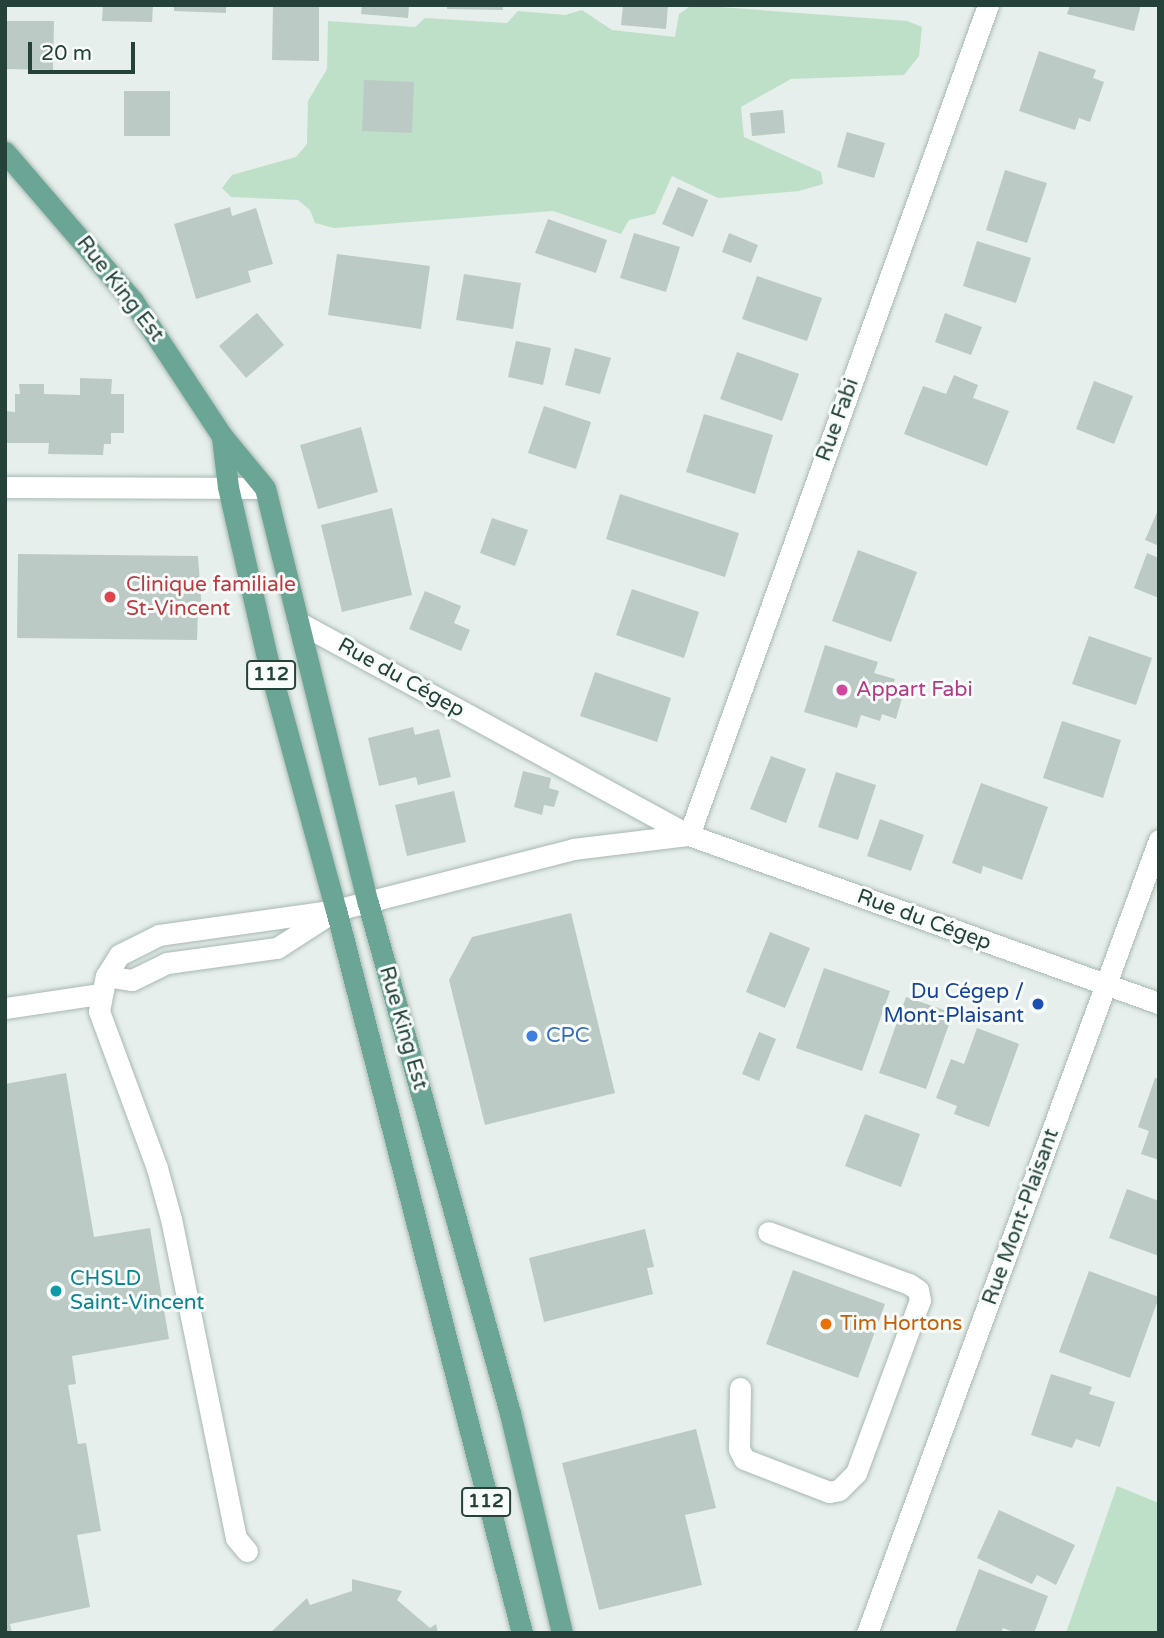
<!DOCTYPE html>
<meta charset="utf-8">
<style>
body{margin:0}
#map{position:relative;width:1164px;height:1638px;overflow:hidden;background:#e6efeb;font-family:"Varela Round",sans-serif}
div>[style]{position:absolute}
.green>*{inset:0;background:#bfe0c8}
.building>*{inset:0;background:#bbcac4}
.roads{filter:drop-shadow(0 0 2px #a8b8b2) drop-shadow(0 0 2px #a8b8b2)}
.minor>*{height:21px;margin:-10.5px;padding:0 10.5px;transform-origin:10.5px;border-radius:10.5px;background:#fff}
.major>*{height:21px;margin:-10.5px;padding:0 10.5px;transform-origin:10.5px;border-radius:10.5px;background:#6aa596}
.dots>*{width:19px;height:19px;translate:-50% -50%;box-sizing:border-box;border:4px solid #f7fbf9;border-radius:50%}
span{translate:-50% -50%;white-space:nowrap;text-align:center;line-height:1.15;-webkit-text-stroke:6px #f7fbf9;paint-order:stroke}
.shield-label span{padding:2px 5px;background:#f7fbf9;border:2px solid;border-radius:5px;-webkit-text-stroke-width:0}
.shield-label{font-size:19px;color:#24423a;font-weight:700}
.street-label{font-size:21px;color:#24423a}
.health-label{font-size:21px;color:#be3a42}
.left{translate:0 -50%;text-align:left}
.hotel-label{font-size:21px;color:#b23c85}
.transit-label{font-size:21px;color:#164399}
.right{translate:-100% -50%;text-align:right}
.shop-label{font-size:21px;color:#366cbe}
.culture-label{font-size:21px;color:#0d838f}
.food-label{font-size:21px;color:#c56008}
.frame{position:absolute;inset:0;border:7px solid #24423a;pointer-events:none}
.scale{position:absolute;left:28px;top:42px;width:107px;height:32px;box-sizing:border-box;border:4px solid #24423a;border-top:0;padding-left:9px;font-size:21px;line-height:24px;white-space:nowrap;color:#24423a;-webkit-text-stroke:5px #f7fbf9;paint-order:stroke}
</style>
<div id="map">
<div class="green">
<i style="clip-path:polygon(692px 5px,907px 21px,922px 27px,919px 56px,904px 75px,791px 79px,741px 107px,744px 137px,821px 172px,823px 184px,799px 191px,718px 198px,672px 176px,655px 214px,629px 220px,621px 234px,553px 211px,334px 228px,315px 223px,310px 210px,298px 200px,231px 197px,222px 188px,232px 175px,296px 157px,307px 144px,308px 101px,327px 69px,328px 21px,415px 27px,425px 18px,507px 23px,518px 11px,565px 15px,582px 10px,612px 30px,675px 37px,679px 14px)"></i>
<i style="clip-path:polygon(1117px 1486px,1159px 1503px,1159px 1633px,1066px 1633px)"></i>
</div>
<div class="building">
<i style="clip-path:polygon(103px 5px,153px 5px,152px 22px,102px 21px)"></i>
<i style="clip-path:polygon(174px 5px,226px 5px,226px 13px,174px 11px)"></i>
<i style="clip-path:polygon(273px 5px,319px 5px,319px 61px,272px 60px)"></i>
<i style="clip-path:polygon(362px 5px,409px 5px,408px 18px,361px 14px)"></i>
<i style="clip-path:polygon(447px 5px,503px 5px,503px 10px,447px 9px)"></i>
<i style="clip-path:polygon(623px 5px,668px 5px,666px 29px,621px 25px)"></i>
<i style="clip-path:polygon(1070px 5px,1141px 5px,1134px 31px,1067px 14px)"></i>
<i style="clip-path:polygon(5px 21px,54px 21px,53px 70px,5px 69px)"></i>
<i style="clip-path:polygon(1039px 51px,1096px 70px,1093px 78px,1104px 82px,1090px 122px,1079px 118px,1075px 130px,1019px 111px)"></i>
<i style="clip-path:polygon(364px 80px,414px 82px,412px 133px,362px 131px)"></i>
<i style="clip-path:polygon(124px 91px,170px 91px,170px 136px,124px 136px)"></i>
<i style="clip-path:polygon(783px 110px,785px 133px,752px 136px,750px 113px)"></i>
<i style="clip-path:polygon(847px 132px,885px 143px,874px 178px,837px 167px)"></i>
<i style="clip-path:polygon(1005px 170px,1047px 183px,1027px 243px,986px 230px)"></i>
<i style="clip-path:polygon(678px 187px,708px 200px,693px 237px,662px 224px)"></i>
<i style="clip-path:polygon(230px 207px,232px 216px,256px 208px,273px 264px,248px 271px,251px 282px,196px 299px,174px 224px)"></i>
<i style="clip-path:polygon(548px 219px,607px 240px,596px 273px,535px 253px)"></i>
<i style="clip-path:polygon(634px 233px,680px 247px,666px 292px,620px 278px)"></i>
<i style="clip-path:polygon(729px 233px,758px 245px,751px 263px,722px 252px)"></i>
<i style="clip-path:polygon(977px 241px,1031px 258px,1016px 303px,963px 286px)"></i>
<i style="clip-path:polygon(337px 254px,430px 266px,421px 329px,328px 315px)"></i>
<i style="clip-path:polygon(464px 274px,521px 283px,513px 329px,456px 320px)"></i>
<i style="clip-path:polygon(757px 276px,822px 298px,807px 341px,742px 319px)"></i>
<i style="clip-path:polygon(257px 313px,284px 345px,246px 378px,219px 346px)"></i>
<i style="clip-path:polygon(945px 313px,982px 327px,971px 355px,935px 342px)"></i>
<i style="clip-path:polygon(516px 341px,551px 348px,543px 385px,508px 377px)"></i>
<i style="clip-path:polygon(575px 348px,611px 358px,600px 394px,565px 385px)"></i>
<i style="clip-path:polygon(737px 352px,799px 374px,782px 421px,720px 399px)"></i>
<i style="clip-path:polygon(954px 375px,978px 385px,973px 398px,1009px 411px,987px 466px,904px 434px,923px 386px,946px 394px)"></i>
<i style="clip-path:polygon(80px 378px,112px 379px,111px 394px,124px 394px,124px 433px,111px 433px,111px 444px,104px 444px,103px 455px,48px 454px,49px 443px,5px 443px,5px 411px,15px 412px,15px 394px,20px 394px,19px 384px,44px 384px,44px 394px,80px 395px)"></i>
<i style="clip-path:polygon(1094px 381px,1133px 396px,1114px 444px,1076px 429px)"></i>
<i style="clip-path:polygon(544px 406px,591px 422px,576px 469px,528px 453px)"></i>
<i style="clip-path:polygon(704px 414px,773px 435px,755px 494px,686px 472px)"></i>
<i style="clip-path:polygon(361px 427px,378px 492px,318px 509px,300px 445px)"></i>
<i style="clip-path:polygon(620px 494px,739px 533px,725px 577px,606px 539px)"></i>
<i style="clip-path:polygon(392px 508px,412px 595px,342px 612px,321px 525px)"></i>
<i style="clip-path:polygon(1159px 508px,1159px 546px,1145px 540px)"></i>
<i style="clip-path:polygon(492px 518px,528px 530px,515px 566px,480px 553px)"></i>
<i style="clip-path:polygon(858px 550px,917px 572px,891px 642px,832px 621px)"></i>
<i style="clip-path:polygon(1147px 553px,1159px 558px,1159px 598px,1134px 588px)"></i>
<i style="clip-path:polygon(18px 554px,198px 556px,202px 611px,198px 611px,197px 640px,17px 638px)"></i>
<i style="clip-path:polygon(632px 589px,699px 612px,684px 658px,616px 635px)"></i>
<i style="clip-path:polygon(425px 591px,461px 606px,454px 623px,470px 630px,461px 651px,409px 629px)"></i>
<i style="clip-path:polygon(1089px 636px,1152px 658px,1136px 705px,1072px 684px)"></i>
<i style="clip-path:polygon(825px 645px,878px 662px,874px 673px,895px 679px,892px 687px,904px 691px,896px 719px,882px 714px,880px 721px,861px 715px,857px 728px,804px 712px)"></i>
<i style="clip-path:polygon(595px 672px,671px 698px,657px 742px,580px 716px)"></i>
<i style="clip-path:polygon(1062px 721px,1121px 740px,1103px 798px,1043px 778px)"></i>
<i style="clip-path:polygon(413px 727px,415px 735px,439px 729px,451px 777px,418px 785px,416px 777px,379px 786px,368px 738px)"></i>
<i style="clip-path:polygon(771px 756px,806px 769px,786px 823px,750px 809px)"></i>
<i style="clip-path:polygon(523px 771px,551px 778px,549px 788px,559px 791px,554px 807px,544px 805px,542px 815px,514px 807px)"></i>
<i style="clip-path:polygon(836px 772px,876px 785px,858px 840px,818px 827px)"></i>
<i style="clip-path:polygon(981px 783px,1048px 807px,1022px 880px,983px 866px,981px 874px,952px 863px)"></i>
<i style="clip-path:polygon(454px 791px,466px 842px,407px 856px,395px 805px)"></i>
<i style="clip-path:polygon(880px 819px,924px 835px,911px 871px,867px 856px)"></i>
<i style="clip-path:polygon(571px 913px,615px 1093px,485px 1125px,449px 980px,472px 937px)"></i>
<i style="clip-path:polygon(770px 932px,810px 948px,785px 1008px,746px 992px)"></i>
<i style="clip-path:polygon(824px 968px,890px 991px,862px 1071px,796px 1048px)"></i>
<i style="clip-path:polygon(906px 997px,953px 1013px,926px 1089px,879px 1073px)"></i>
<i style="clip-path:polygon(977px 1028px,1019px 1044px,989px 1127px,954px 1114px,957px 1106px,936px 1098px,951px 1059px,964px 1064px)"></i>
<i style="clip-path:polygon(759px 1032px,776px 1039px,759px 1081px,742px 1074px)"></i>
<i style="clip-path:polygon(66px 1073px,94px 1237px,150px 1228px,169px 1339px,72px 1356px,76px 1384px,68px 1385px,78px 1444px,86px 1443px,101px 1531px,77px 1535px,90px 1607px,10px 1624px,12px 1633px,5px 1633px,5px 1084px)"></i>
<i style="clip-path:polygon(1155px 1078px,1159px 1079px,1159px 1160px,1141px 1154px,1149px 1131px,1138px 1127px)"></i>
<i style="clip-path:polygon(865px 1114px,920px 1134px,901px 1187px,845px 1166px)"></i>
<i style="clip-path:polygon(1127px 1189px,1159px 1201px,1159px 1256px,1109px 1238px)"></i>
<i style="clip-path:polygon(645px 1229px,654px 1267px,647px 1268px,653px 1294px,544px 1322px,529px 1258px)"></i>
<i style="clip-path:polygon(793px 1270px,885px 1304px,858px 1378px,766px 1344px)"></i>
<i style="clip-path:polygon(1089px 1271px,1159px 1297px,1130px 1378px,1059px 1352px)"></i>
<i style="clip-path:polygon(1051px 1374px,1092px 1387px,1089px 1394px,1115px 1402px,1100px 1447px,1076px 1439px,1072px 1448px,1031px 1435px)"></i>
<i style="clip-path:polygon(696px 1429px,716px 1508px,685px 1515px,702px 1585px,599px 1610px,562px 1463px)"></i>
<i style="clip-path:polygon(999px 1510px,1075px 1545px,1056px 1585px,1037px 1575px,1032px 1584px,977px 1558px)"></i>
<i style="clip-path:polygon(979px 1569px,1048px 1596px,1034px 1633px,1016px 1633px,1003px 1628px,1001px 1633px,955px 1632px)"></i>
<i style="clip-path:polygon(352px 1579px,402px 1591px,397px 1600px,430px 1628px,436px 1624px,438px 1633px,270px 1633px,307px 1598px,310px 1605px,352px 1591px)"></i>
</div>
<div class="roads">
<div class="minor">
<i style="left:5px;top:487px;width:260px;rotate:0.2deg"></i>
<i style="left:298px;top:622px;width:445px;rotate:28.6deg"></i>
<i style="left:689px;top:835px;width:499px;rotate:19.7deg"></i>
<i style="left:689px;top:835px;width:882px;rotate:-70.19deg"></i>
<i style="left:106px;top:976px;width:26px;rotate:9deg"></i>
<i style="left:132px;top:980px;width:39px;rotate:-26deg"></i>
<i style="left:167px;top:963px;width:111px;rotate:-7.8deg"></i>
<i style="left:277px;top:948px;width:64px;rotate:-32.9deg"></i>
<i style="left:5px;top:1008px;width:96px;rotate:-8.4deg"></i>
<i style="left:740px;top:1388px;width:61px;rotate:90.9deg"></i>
<i style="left:739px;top:1449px;width:11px;rotate:63deg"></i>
<i style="left:744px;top:1459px;width:91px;rotate:21.2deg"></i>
<i style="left:829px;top:1492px;width:10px;rotate:-11deg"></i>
<i style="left:839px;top:1490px;width:24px;rotate:-45deg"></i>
<i style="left:856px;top:1473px;width:184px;rotate:-69.7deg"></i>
<i style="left:920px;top:1300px;width:10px;rotate:-101deg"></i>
<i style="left:918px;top:1290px;width:11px;rotate:-146deg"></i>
<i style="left:909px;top:1284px;width:150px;rotate:-159.8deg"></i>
<i style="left:247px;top:1551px;width:17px;rotate:-130deg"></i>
<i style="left:236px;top:1538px;width:326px;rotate:-101.5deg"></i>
<i style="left:171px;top:1219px;width:53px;rotate:-105.4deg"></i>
<i style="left:157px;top:1168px;width:167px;rotate:-110.3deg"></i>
<i style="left:99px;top:1011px;width:36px;rotate:-79deg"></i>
<i style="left:106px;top:976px;width:25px;rotate:-58deg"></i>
<i style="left:119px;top:955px;width:45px;rotate:-26.6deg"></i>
<i style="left:159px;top:935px;width:179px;rotate:-8deg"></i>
<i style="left:336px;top:910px;width:245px;rotate:-14.4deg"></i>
<i style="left:573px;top:849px;width:117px;rotate:-6.9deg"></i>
<i style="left:867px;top:1633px;width:845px;rotate:-69.79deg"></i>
</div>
<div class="major">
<i style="left:5px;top:152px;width:196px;rotate:49.3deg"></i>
<i style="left:133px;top:301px;width:162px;rotate:56.6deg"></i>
<i style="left:222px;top:436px;width:67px;rotate:50.4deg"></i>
<i style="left:265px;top:488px;width:428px;rotate:76.1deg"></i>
<i style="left:368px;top:903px;width:529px;rotate:74.44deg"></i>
<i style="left:510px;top:1413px;width:226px;rotate:76.7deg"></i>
<i style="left:222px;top:436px;width:51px;rotate:83.3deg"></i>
<i style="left:228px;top:487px;width:180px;rotate:77.1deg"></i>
<i style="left:268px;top:662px;width:257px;rotate:74.7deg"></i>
<i style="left:336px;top:910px;width:747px;rotate:75.57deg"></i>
</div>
</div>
<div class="dots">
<i style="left:110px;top:597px;background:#e0444e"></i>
<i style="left:842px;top:690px;background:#d1479c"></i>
<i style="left:1038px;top:1004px;background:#1a4fb4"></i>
<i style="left:532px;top:1036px;background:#3f7fe0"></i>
<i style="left:56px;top:1291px;background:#0f9aa8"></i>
<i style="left:826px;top:1324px;background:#e8710a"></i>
</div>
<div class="shield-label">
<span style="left:271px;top:675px">112</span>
<span style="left:486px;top:1502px">112</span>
</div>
<div class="street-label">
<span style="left:120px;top:289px;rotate:52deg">Rue King Est</span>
<span style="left:838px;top:420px;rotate:-70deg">Rue Fabi</span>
<span style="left:401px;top:678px;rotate:29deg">Rue du Cégep</span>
<span style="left:924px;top:920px;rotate:20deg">Rue du Cégep</span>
<span style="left:403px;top:1028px;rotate:74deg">Rue King Est</span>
<span style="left:1021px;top:1217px;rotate:-70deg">Rue Mont-Plaisant</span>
</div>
<div class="health-label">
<span class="left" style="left:126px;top:597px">Clinique familiale<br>St-Vincent</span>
</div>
<div class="hotel-label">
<span class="left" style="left:856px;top:690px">Appart Fabi</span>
</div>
<div class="transit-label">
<span class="right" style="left:1024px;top:1004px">Du Cégep /<br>Mont-Plaisant</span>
</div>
<div class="shop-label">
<span class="left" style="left:546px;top:1036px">CPC</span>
</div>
<div class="culture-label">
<span class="left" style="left:70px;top:1291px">CHSLD<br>Saint-Vincent</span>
</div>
<div class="food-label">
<span class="left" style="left:840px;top:1324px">Tim Hortons</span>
</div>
<div class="frame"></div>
<div class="scale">20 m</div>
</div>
